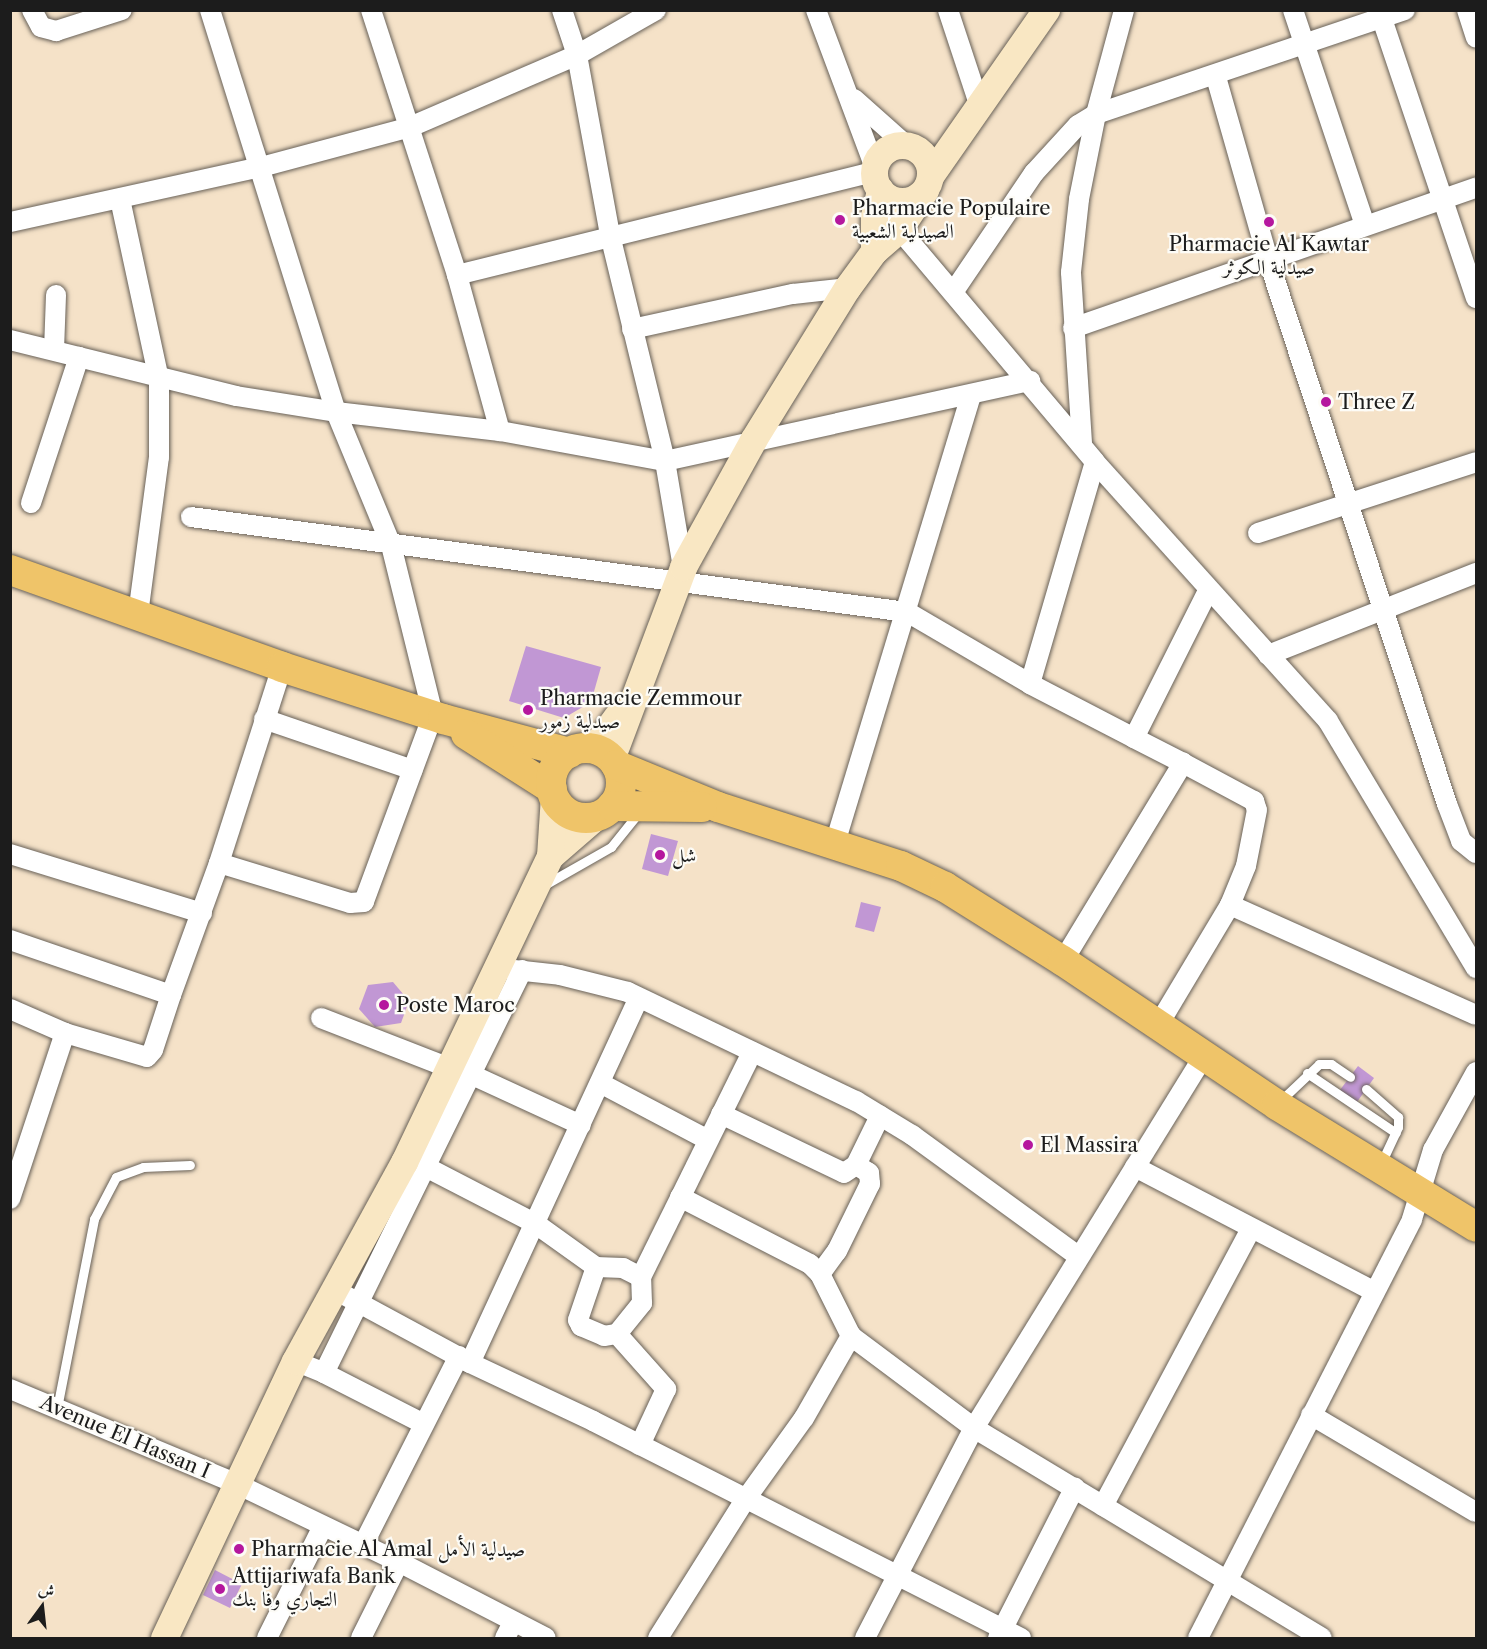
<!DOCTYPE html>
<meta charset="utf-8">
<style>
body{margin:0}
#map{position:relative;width:1487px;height:1649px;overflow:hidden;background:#f5e2c8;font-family:"Libre Caslon Text",Amiri,serif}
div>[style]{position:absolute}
.building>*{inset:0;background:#c197d4}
.roads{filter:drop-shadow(0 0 2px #686158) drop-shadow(0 0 2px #686158)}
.service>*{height:9px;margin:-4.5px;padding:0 4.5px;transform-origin:4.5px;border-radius:4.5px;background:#fff}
.minor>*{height:20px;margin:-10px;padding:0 10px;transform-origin:10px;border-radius:10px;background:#fff}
.secondary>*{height:27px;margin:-13.5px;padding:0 13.5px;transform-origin:13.5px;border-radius:13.5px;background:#f9e7c3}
.secondary>.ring{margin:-13.5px;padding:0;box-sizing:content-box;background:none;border:27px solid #f9e7c3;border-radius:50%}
.primary>*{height:30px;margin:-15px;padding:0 15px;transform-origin:15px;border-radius:15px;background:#efc469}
.primary>.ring{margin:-15px;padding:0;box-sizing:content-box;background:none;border:30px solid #efc469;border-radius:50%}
.dots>*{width:16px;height:16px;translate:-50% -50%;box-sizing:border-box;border:3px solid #fdfcf7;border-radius:50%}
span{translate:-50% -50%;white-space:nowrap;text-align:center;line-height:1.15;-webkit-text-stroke:4.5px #fdfcf7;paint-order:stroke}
.poi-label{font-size:20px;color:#1c1c1c}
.left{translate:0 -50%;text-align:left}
.street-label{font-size:20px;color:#1c1c1c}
.frame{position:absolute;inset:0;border:12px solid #1c1c1c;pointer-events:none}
.north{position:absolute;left:12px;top:1577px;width:60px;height:60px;-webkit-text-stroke:4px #fdfcf7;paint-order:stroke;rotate:15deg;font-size:16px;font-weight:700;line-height:24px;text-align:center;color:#1c1c1c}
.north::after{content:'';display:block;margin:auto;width:21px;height:27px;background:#1c1c1c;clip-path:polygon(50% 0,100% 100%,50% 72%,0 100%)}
</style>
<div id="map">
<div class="building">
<i style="clip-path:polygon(526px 646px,601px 667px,591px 702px,564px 718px,509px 701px)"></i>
<i style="clip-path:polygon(651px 834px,678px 841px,668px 876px,642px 869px)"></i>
<i style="clip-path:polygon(861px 902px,881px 907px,874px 932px,855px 927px)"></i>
<i style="clip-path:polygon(393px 982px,409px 1001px,401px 1023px,375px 1027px,359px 1009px,368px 985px)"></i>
<i style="clip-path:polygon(1358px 1066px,1374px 1078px,1357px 1102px,1340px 1090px)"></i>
<i style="clip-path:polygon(215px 1570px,242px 1584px,230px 1608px,203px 1595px)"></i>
</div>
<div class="roads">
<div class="service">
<i style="left:546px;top:884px;width:75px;rotate:-29.6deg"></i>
<i style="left:611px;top:847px;width:46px;rotate:-51.1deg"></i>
<i style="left:1307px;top:1073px;width:107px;rotate:34deg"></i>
<i style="left:1366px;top:1089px;width:43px;rotate:41.2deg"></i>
<i style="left:1398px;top:1117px;width:10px;rotate:90deg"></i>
<i style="left:1398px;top:1127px;width:40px;rotate:115deg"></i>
<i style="left:1279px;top:1102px;width:55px;rotate:-43.5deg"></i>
<i style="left:1319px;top:1064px;width:12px"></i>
<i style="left:1331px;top:1064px;width:23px;rotate:34deg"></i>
<i style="left:57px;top:1408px;width:193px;rotate:-78.9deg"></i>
<i style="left:94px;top:1219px;width:47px;rotate:-62.4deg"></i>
<i style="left:116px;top:1177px;width:29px;rotate:-20deg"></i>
<i style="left:143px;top:1167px;width:47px;rotate:-2.4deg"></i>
</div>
<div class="minor">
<i style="left:32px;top:10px;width:19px;rotate:62deg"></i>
<i style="left:41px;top:27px;width:16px;rotate:15deg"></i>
<i style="left:56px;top:31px;width:69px;rotate:-17.7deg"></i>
<i style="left:210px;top:10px;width:421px;rotate:72.6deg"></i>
<i style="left:336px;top:412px;width:144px;rotate:67.5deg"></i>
<i style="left:391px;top:545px;width:175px;rotate:76.1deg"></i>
<i style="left:433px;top:715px;width:199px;rotate:110.3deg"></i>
<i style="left:364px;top:902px;width:14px;rotate:176deg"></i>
<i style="left:350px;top:903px;width:137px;rotate:-163deg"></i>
<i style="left:371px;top:10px;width:279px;rotate:72deg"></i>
<i style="left:457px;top:275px;width:162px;rotate:74.6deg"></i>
<i style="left:562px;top:10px;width:47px;rotate:71.6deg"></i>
<i style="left:577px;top:55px;width:183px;rotate:79.6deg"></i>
<i style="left:610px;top:235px;width:233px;rotate:76.3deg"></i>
<i style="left:665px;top:461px;width:108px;rotate:80.4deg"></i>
<i style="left:816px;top:10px;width:169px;rotate:69.5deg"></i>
<i style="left:948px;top:10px;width:99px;rotate:71.7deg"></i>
<i style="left:1293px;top:10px;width:227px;rotate:71.5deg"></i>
<i style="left:1379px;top:10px;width:304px;rotate:71.4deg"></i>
<i style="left:1467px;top:10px;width:29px;rotate:72deg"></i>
<i style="left:1216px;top:77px;width:189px;rotate:74.1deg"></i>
<i style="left:1268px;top:259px;width:574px;rotate:71.82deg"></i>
<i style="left:1447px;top:804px;width:40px;rotate:69deg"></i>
<i style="left:1461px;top:841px;width:19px;rotate:39deg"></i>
<i style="left:854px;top:99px;width:71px;rotate:41.6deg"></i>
<i style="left:120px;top:199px;width:184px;rotate:77.8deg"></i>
<i style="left:159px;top:379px;width:78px;rotate:90deg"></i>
<i style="left:159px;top:457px;width:158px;rotate:97.6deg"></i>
<i style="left:10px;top:222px;width:257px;rotate:-12.4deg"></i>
<i style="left:261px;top:167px;width:154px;rotate:-15deg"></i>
<i style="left:410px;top:127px;width:182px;rotate:-23.3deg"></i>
<i style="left:577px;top:55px;width:91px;rotate:-29.7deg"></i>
<i style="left:888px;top:223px;width:13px;rotate:29deg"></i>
<i style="left:899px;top:229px;width:304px;rotate:49.9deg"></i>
<i style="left:1095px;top:462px;width:348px;rotate:48deg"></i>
<i style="left:1328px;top:721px;width:288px;rotate:59.1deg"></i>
<i style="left:457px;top:275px;width:430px;rotate:-13.9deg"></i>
<i style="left:954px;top:291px;width:143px;rotate:-55.9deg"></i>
<i style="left:1034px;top:173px;width:65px;rotate:-47.5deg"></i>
<i style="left:1078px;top:125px;width:21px;rotate:-31deg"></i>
<i style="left:1096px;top:114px;width:326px;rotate:-18.6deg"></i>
<i style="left:1073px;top:328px;width:427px;rotate:-19.2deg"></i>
<i style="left:632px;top:329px;width:165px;rotate:-12.3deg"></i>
<i style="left:793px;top:294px;width:54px;rotate:-6.3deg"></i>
<i style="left:10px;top:340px;width:233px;rotate:13.9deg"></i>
<i style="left:236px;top:396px;width:101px;rotate:9.1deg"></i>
<i style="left:336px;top:412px;width:165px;rotate:6.6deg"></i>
<i style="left:500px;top:431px;width:168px;rotate:10.3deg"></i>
<i style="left:665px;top:461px;width:374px;rotate:-12.4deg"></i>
<i style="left:54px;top:350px;width:55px;rotate:-87.9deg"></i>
<i style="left:1082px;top:443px;width:171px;rotate:-93.7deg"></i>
<i style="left:1071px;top:272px;width:73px;rotate:-83.7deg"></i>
<i style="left:1079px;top:199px;width:87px;rotate:-78.7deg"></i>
<i style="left:1096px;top:114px;width:108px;rotate:-74.9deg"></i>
<i style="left:31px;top:503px;width:154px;rotate:-71.8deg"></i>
<i style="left:191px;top:517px;width:722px;rotate:7.56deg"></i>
<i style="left:907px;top:612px;width:143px;rotate:30.3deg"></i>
<i style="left:1030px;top:684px;width:117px;rotate:27.4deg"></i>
<i style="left:1258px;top:533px;width:229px;rotate:-18deg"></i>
<i style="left:1268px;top:655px;width:224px;rotate:-21.5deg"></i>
<i style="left:1030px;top:684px;width:231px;rotate:-73.7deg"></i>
<i style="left:264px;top:719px;width:157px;rotate:18.9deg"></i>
<i style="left:1183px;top:763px;width:55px;rotate:-153deg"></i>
<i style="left:1134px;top:738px;width:165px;rotate:-63.3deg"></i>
<i style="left:835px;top:843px;width:467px;rotate:-73.1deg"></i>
<i style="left:10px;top:854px;width:201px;rotate:17.1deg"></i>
<i style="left:10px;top:940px;width:170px;rotate:18.9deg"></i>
<i style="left:171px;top:995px;width:140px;rotate:-70deg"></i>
<i style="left:219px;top:863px;width:206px;rotate:-72.2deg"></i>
<i style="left:1063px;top:961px;width:232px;rotate:-58.8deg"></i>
<i style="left:1183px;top:763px;width:81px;rotate:28.2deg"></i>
<i style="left:1254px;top:801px;width:9px;rotate:72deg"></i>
<i style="left:1257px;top:810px;width:57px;rotate:101.1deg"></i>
<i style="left:1246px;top:866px;width:42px;rotate:112.3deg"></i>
<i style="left:496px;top:968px;width:64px;rotate:6.2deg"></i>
<i style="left:560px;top:975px;width:70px;rotate:14deg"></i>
<i style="left:628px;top:992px;width:253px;rotate:25.6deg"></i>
<i style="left:856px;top:1101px;width:66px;rotate:31.3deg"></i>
<i style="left:912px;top:1135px;width:205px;rotate:36.1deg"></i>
<i style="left:10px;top:1009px;width:60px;rotate:23.6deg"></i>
<i style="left:65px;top:1033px;width:85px;rotate:16.3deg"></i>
<i style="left:147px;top:1057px;width:9px;rotate:-49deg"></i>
<i style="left:153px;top:1050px;width:58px;rotate:-71.9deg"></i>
<i style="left:321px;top:1018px;width:135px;rotate:21.3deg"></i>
<i style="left:1157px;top:1027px;width:142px;rotate:-59.1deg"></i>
<i style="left:1230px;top:905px;width:269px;rotate:24.1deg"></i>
<i style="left:470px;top:1074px;width:122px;rotate:24.7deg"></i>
<i style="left:600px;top:1083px;width:122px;rotate:27.8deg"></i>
<i style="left:721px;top:1114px;width:136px;rotate:25.6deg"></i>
<i style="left:844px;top:1173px;width:14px;rotate:-34deg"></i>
<i style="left:856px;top:1165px;width:55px;rotate:-63.9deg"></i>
<i style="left:412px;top:1164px;width:12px;rotate:9deg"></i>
<i style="left:424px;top:1166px;width:126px;rotate:27.4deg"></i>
<i style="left:536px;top:1224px;width:74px;rotate:35.6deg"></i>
<i style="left:596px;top:1267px;width:27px;rotate:2deg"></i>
<i style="left:623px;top:1268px;width:20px;rotate:27deg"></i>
<i style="left:1135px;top:1167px;width:268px;rotate:27.5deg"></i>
<i style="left:680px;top:1197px;width:146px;rotate:27.3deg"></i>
<i style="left:810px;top:1264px;width:14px;rotate:45deg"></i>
<i style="left:820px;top:1274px;width:69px;rotate:63.4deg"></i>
<i style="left:851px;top:1336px;width:154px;rotate:36.8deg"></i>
<i style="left:974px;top:1428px;width:406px;rotate:31.1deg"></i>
<i style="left:10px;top:1199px;width:175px;rotate:-71.7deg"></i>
<i style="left:596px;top:1267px;width:56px;rotate:108.8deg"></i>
<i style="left:578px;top:1320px;width:7px;rotate:63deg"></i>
<i style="left:581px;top:1326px;width:25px;rotate:23deg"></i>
<i style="left:604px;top:1336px;width:13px;rotate:-9deg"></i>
<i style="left:617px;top:1334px;width:40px;rotate:-51deg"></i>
<i style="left:642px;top:1303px;width:26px;rotate:-92deg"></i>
<i style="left:641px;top:1277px;width:251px;rotate:-63.7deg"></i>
<i style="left:820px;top:1274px;width:29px;rotate:-54deg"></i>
<i style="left:837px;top:1251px;width:75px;rotate:-63.8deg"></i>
<i style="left:870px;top:1184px;width:11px;rotate:-95deg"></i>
<i style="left:869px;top:1173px;width:15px;rotate:-148deg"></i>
<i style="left:335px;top:1290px;width:153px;rotate:28.4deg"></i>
<i style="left:470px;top:1363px;width:136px;rotate:25.2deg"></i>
<i style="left:593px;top:1421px;width:480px;rotate:26.9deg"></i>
<i style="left:617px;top:1334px;width:74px;rotate:48.3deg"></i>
<i style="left:666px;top:1389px;width:62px;rotate:114.9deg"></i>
<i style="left:295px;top:1361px;width:31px;rotate:22deg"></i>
<i style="left:324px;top:1373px;width:449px;rotate:-63.8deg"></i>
<i style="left:470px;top:1363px;width:402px;rotate:-65.2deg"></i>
<i style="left:324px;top:1373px;width:112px;rotate:27deg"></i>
<i style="left:10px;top:1389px;width:248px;rotate:22.7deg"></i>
<i style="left:239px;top:1485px;width:178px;rotate:25.7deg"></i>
<i style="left:399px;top:1562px;width:165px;rotate:27.3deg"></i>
<i style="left:1311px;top:1415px;width:191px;rotate:30.5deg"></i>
<i style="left:1103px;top:1506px;width:314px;rotate:-61.9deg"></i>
<i style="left:363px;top:1545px;width:212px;rotate:-63.1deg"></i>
<i style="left:267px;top:1638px;width:125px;rotate:-63.4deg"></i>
<i style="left:361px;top:1638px;width:85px;rotate:-63.4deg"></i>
<i style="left:505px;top:1638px;width:18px;rotate:-63deg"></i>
<i style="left:658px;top:1638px;width:163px;rotate:-57.8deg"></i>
<i style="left:745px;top:1500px;width:101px;rotate:-54.3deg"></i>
<i style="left:804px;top:1418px;width:95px;rotate:-60.2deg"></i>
<i style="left:865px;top:1638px;width:237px;rotate:-62.6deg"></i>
<i style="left:974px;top:1428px;width:436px;rotate:-58.3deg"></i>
<i style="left:998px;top:1638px;width:169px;rotate:-63deg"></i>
<i style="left:1198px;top:1638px;width:470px;rotate:-62.9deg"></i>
<i style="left:1412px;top:1219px;width:72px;rotate:-73.1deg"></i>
<i style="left:1433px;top:1150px;width:89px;rotate:-61.1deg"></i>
</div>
<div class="secondary">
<i class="ring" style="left:874px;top:145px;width:29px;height:29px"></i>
<i style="left:930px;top:176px;width:203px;rotate:-55.1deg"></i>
<i style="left:874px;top:251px;width:35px;rotate:-90deg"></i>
<i style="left:874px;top:216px;width:27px;rotate:-77deg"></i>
<i style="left:593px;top:749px;width:41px;rotate:-54deg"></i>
<i style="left:611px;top:759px;width:205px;rotate:-69.4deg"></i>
<i style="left:683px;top:567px;width:145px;rotate:-61.1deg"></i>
<i style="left:753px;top:440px;width:179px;rotate:-58.3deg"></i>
<i style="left:847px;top:288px;width:46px;rotate:-53.9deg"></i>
<i style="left:874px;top:251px;width:33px;rotate:-41deg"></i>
<i style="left:899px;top:229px;width:47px;rotate:-56.3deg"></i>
<i style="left:550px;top:856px;width:60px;rotate:-40.9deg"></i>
<i style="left:164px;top:1638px;width:306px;rotate:-64.7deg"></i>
<i style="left:295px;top:1361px;width:227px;rotate:-61.3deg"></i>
<i style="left:404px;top:1162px;width:339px;rotate:-64.5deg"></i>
<i style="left:550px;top:856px;width:60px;rotate:-86.2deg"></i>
</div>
<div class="primary">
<i style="left:10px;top:570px;width:289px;rotate:19.6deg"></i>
<i style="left:282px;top:667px;width:169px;rotate:17.9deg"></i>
<i style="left:443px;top:719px;width:131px;rotate:15deg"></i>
<i style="left:466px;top:734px;width:102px;rotate:32.6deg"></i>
<i class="ring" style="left:551px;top:748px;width:40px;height:40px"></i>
<i style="left:616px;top:765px;width:110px;rotate:22.4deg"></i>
<i style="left:718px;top:807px;width:192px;rotate:17.9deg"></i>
<i style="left:901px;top:866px;width:49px;rotate:25.5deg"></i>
<i style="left:945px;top:887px;width:139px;rotate:32.1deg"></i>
<i style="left:1063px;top:961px;width:258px;rotate:33.9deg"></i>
<i style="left:1277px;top:1105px;width:233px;rotate:31.5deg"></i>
<i style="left:612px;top:806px;width:90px;rotate:0.6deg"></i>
</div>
</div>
<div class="dots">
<i style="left:840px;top:220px;background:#b5179e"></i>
<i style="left:1269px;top:222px;background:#b5179e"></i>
<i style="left:1326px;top:402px;background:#b5179e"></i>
<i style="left:528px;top:710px;background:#b5179e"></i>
<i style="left:660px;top:855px;background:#b5179e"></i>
<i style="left:384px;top:1005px;background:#b5179e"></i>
<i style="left:1028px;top:1145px;background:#b5179e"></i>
<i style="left:239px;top:1549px;background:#b5179e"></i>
<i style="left:220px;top:1589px;background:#b5179e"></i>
</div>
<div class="poi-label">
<span class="left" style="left:852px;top:220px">Pharmacie Populaire<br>الصيدلية الشعبية</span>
<span style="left:1269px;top:256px">Pharmacie Al Kawtar<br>صيدلية الكوثر</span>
<span class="left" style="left:1338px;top:402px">Three Z</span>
<span class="left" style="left:540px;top:710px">Pharmacie Zemmour<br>صيدلية زمور</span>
<span class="left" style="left:672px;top:855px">شل</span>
<span class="left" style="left:396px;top:1005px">Poste Maroc</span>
<span class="left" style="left:1040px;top:1145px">El Massira</span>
<span class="left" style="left:251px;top:1549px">Pharmacie Al Amal صيدلية الأمل</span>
<span class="left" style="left:232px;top:1588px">Attijariwafa Bank<br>التجاري وفا بنك</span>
</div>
<div class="street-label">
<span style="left:125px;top:1437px;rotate:23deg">Avenue El Hassan I</span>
</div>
<div class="frame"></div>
<div class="north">ش</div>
</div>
